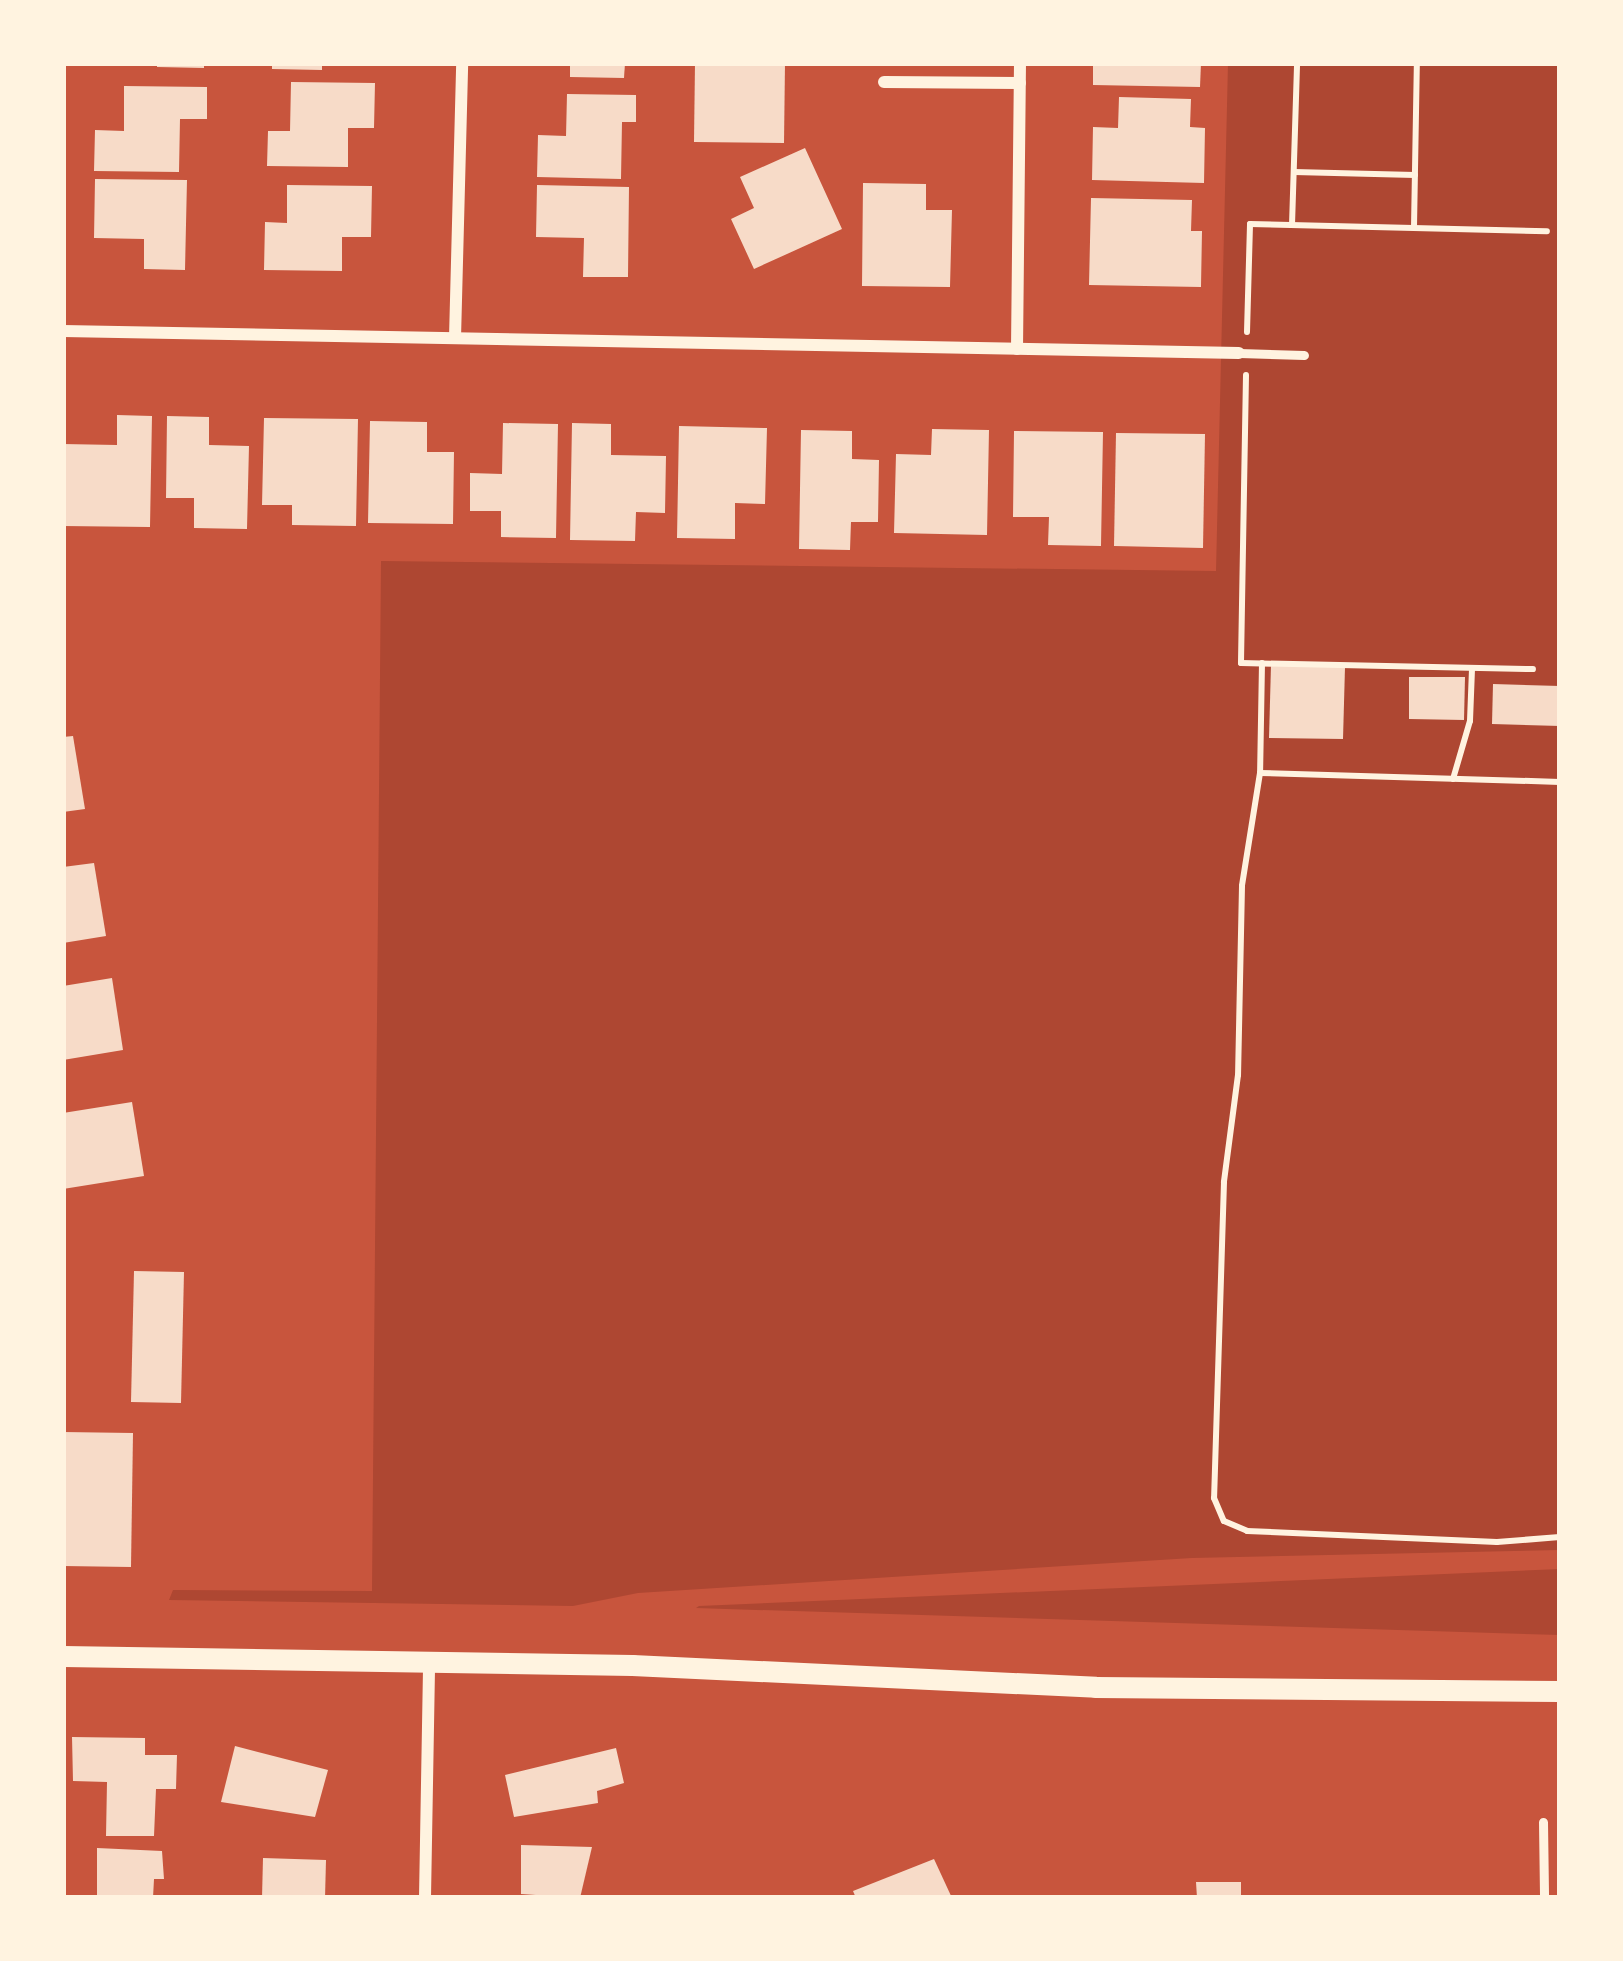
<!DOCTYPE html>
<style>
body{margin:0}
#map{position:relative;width:1623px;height:1961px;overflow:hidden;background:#c8553d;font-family:Raleway,sans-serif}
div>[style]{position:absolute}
.green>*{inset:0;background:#ae4732}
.building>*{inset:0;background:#f7dbc8}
.path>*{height:6px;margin:-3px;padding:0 3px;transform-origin:3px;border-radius:3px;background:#fff3e0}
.service>*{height:9px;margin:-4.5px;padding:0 4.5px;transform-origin:4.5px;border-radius:4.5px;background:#fff3e0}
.minor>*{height:12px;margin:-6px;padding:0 6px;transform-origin:6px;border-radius:6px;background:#fff3e0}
.tertiary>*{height:21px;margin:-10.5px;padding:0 10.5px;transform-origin:10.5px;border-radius:10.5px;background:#fff3e0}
span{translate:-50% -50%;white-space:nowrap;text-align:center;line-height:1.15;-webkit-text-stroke:10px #fff3e0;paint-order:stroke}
.frame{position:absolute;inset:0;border:66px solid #fff3e0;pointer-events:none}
</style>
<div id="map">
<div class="green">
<i style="clip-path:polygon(1228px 63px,1560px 63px,1560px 1550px,1192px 1558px,638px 1593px,573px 1606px,169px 1600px,173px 1590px,372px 1591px,381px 561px,1216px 571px)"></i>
<i style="clip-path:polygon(1560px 1569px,1560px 1635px,696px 1608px,699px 1606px)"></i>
</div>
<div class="building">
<i style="clip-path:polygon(157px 63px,204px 63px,204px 68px,157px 67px)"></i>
<i style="clip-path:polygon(272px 63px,322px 63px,322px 70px,272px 69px)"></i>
<i style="clip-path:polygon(570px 63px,625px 63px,624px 78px,570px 77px)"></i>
<i style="clip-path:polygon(695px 63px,785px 63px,784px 143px,694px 142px)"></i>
<i style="clip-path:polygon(1093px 63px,1201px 63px,1200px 87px,1093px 85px)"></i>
<i style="clip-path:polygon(291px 82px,375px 83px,374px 128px,348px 128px,348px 167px,267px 166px,268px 131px,290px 131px)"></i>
<i style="clip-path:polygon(124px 86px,207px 87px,207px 119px,180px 119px,179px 172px,94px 171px,95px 130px,124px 131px)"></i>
<i style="clip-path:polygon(567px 94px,636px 95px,636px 122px,622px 122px,621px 179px,537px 177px,538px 135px,566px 136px)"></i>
<i style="clip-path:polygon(1119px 97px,1191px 99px,1190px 127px,1205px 128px,1204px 183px,1092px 180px,1093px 127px,1118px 128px)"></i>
<i style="clip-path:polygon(805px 148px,842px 229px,754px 269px,731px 219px,754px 208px,740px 177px)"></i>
<i style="clip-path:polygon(95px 179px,187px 180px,185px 270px,144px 269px,144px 239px,94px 238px)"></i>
<i style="clip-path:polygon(863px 183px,926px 184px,926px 210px,952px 210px,950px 287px,862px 286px)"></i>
<i style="clip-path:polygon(287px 185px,372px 186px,371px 237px,342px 237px,342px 271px,264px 270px,265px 222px,287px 223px)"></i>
<i style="clip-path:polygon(537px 185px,629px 187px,628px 277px,583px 277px,584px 238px,536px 237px)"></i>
<i style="clip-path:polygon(1091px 198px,1192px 200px,1191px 231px,1202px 231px,1201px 287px,1089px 285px)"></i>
<i style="clip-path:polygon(117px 415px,152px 416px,150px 527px,63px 526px,63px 444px,117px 445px)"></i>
<i style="clip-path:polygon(167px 416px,209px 417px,209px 445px,249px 446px,247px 529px,194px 528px,194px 498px,166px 498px)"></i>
<i style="clip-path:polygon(264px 418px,358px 419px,356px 526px,292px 525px,292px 505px,262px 505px)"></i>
<i style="clip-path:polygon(370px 421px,427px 422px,427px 452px,454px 452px,453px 524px,368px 523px)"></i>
<i style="clip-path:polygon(503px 423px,558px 424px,556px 538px,501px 537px,501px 511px,470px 511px,470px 473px,502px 474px)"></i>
<i style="clip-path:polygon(572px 423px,611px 424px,611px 455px,666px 456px,665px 513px,636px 512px,635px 541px,570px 540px)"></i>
<i style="clip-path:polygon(679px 426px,767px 428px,765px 504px,735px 503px,735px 539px,677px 538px)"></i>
<i style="clip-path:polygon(932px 429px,989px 430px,987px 535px,894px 533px,896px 454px,931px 455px)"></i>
<i style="clip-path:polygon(801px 430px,852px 431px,852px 459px,879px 460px,878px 522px,851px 522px,850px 550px,799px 549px)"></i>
<i style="clip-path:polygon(1014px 431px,1103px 432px,1101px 546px,1048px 545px,1049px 517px,1013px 517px)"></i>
<i style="clip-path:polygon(1116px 433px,1205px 434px,1203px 548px,1114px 546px)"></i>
<i style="clip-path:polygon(1271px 665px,1345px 667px,1343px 739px,1269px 738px)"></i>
<i style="clip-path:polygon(1409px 677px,1465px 677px,1464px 720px,1409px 719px)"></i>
<i style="clip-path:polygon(1493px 684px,1560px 686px,1560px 726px,1492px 724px)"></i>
<i style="clip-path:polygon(73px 736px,85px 809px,63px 812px,63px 737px)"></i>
<i style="clip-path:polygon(94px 863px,106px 936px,63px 943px,63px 867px)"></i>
<i style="clip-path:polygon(112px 978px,123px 1050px,63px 1060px,63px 986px)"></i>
<i style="clip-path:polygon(132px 1102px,144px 1176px,63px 1189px,63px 1113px)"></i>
<i style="clip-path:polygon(134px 1271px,184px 1272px,181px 1403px,131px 1402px)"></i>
<i style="clip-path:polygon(63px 1432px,133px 1433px,131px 1567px,63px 1566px)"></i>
<i style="clip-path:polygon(72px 1737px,145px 1738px,145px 1755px,177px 1755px,176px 1789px,156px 1789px,154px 1836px,106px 1836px,107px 1782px,73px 1781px)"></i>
<i style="clip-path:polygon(235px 1746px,328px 1770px,315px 1817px,221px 1802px)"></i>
<i style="clip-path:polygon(616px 1748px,624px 1783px,597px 1791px,598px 1803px,514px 1817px,505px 1775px)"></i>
<i style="clip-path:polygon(521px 1845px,592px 1847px,580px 1898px,521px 1894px)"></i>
<i style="clip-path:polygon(97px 1848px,162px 1851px,164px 1879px,154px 1879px,153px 1898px,97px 1898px)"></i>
<i style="clip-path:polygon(263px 1858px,326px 1860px,325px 1898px,262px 1898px)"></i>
<i style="clip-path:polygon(934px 1859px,952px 1898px,856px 1898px,853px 1891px)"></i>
<i style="clip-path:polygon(1196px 1882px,1241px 1882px,1241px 1898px,1197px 1898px)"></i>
</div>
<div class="path">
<i style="left:1294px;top:172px;width:121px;rotate:1.4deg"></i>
<i style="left:1292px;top:225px;width:162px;rotate:-88.2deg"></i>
<i style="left:1414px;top:227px;width:164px;rotate:-89deg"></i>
<i style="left:1247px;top:332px;width:108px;rotate:-88.4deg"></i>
<i style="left:1250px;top:224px;width:297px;rotate:1.4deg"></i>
<i style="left:1246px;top:375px;width:288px;rotate:91deg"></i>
<i style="left:1241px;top:663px;width:292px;rotate:1.2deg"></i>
<i style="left:1262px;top:663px;width:110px;rotate:91deg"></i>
<i style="left:1260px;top:773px;width:114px;rotate:99.1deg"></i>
<i style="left:1242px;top:886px;width:189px;rotate:91.2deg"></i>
<i style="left:1238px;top:1075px;width:108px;rotate:97.5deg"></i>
<i style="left:1224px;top:1182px;width:316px;rotate:91.8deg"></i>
<i style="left:1214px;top:1498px;width:25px;rotate:67deg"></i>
<i style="left:1224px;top:1521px;width:25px;rotate:23deg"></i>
<i style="left:1247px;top:1531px;width:250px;rotate:2.5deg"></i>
<i style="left:1497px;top:1542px;width:63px;rotate:-4.5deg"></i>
<i style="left:1260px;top:773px;width:300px;rotate:1.7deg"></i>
<i style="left:1453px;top:779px;width:60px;rotate:-73.7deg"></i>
<i style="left:1470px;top:721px;width:53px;rotate:-87.8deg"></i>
</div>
<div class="service">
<i style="left:1239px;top:353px;width:65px;rotate:1.8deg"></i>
<i style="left:1543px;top:1822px;width:76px;rotate:89.2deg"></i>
</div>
<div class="minor">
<i style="left:884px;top:82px;width:136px;rotate:0.4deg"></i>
<i style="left:63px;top:331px;width:1176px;rotate:1.07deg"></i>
<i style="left:455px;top:338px;width:275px;rotate:-88.5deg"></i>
<i style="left:1017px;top:349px;width:286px;rotate:-89.4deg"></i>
<i style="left:425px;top:1898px;width:236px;rotate:-89deg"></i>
</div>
<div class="tertiary">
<i style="left:63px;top:1656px;width:569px;rotate:0.91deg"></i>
<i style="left:632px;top:1665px;width:464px;rotate:2.7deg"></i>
<i style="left:1095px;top:1687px;width:465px;rotate:0.5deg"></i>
</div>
<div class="frame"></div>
</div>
